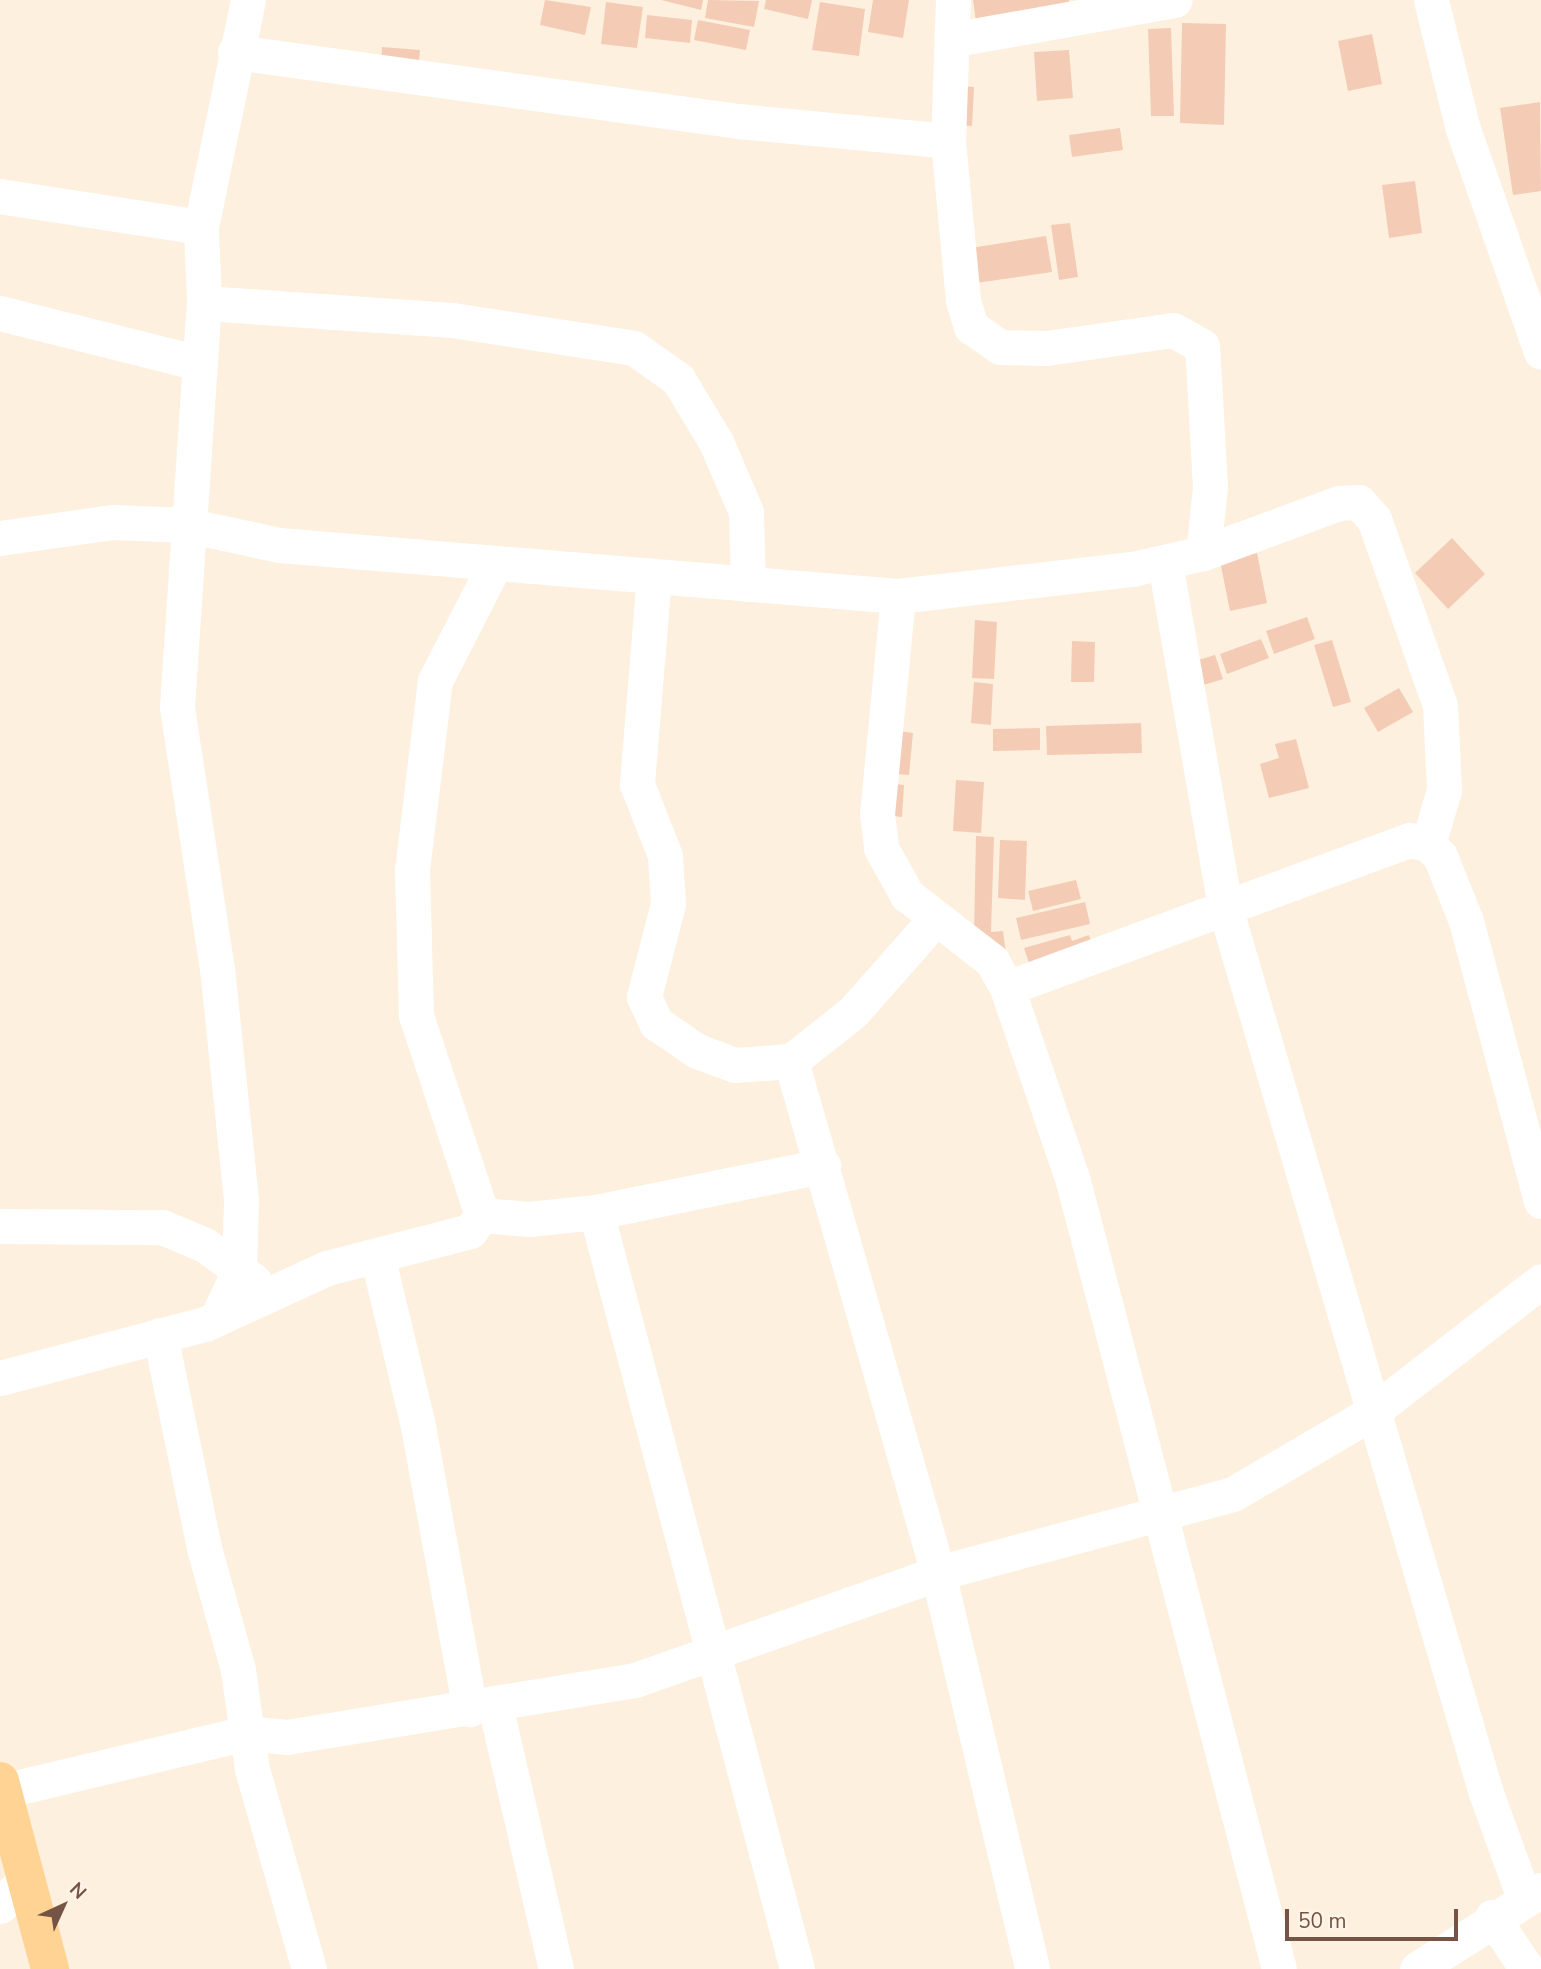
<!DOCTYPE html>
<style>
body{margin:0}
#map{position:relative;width:1541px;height:1969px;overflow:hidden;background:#fdf0df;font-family:"Nunito Sans",sans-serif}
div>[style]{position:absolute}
.building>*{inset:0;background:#f4ccb5}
.minor>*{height:35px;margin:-17.5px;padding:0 17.5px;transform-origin:17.5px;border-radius:17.5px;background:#fff}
.major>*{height:38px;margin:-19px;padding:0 19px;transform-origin:19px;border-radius:19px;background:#ffd394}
span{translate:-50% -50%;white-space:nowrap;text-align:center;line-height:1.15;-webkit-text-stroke:6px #fff4e6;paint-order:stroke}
.north{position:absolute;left:28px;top:1871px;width:70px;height:70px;-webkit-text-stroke:5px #fff4e6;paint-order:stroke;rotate:45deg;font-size:19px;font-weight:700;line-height:28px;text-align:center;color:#755445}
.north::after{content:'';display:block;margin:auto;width:24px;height:32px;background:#755445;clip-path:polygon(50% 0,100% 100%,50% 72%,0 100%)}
.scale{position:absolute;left:1285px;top:1909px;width:173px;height:32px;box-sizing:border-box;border:4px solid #755445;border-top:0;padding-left:9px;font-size:21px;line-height:24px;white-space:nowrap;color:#755445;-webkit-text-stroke:5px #fff4e6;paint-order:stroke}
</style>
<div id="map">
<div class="building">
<i style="clip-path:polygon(545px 0,591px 7px,585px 35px,540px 25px)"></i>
<i style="clip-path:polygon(661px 0,703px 0,701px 10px)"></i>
<i style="clip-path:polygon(708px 0,759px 1px,754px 27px,705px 18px)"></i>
<i style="clip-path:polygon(766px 0,812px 0,808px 19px,764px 9px)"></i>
<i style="clip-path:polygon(873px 0,909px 0,903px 38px,868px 32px)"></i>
<i style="clip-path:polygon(973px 0,1069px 0,1070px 13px,976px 22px)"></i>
<i style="clip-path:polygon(606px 2px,643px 7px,637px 48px,601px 44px)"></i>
<i style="clip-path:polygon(820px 2px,865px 9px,859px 56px,812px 50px)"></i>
<i style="clip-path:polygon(647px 15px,692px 20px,690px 43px,645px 38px)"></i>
<i style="clip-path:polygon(698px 20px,750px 30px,746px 50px,694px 40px)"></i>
<i style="clip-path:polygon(1182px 23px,1226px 24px,1224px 125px,1180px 123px)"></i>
<i style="clip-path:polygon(1171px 28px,1174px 116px,1151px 116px,1148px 29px)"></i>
<i style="clip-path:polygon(1372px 34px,1382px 84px,1348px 91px,1338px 41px)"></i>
<i style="clip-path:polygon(382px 47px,420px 50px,418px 72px,381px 68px)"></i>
<i style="clip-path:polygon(1069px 50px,1073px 98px,1037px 101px,1034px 52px)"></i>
<i style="clip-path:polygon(958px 86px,974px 87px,972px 126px,956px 125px)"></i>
<i style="clip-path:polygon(1540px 102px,1541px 191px,1513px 195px,1500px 108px)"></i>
<i style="clip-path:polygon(1120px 128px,1123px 150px,1072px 157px,1069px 135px)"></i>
<i style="clip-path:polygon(1415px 181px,1422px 233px,1389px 238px,1382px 185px)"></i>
<i style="clip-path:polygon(1070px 223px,1078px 277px,1059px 280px,1051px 225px)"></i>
<i style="clip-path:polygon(1046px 236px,1052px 272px,976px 283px,971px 248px)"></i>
<i style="clip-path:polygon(1452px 538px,1485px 574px,1448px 609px,1415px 573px)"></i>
<i style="clip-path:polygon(1257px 553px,1267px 603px,1230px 611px,1220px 561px)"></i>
<i style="clip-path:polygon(1307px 617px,1315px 639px,1274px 654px,1266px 631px)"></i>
<i style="clip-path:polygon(975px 620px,997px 622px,994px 679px,972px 678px)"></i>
<i style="clip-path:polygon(1261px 639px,1269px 658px,1227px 674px,1220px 654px)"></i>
<i style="clip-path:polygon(1332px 640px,1351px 702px,1333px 707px,1314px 645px)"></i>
<i style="clip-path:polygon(1072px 641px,1095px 642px,1094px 682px,1071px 682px)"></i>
<i style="clip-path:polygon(1215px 655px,1223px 679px,1194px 688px,1192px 662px)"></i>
<i style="clip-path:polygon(974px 682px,993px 684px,991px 725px,971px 723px)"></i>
<i style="clip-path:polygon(1399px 688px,1413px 712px,1378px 732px,1364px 708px)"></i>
<i style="clip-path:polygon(1141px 723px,1142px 753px,1047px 755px,1046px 726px)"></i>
<i style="clip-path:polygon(1040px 728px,1040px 750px,993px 751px,993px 729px)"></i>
<i style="clip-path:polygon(891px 730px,913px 733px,909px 775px,886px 773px)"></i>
<i style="clip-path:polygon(1296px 739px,1309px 788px,1269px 798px,1260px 764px,1279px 758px,1275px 744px)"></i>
<i style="clip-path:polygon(956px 780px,984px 782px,981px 833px,953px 831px)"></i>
<i style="clip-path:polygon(885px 783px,904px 785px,902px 817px,882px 815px)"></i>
<i style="clip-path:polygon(976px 836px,994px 837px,991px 932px,1003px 931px,1009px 976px,974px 933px)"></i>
<i style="clip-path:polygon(1000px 840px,1027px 841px,1025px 900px,998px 898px)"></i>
<i style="clip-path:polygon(1076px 880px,1081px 899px,1033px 911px,1028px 891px)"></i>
<i style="clip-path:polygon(1085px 902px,1090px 924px,1021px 940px,1016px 918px)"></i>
<i style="clip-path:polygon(1070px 935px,1072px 941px,1089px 935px,1093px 947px,1031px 969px,1024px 948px)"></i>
</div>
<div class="minor">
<i style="left:1431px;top:0;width:133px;rotate:76.1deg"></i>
<i style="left:1463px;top:129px;width:236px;rotate:70.7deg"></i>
<i style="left:956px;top:39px;width:222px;rotate:-10.1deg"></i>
<i style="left:235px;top:52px;width:508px;rotate:7.81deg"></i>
<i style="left:738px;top:121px;width:211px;rotate:5.4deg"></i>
<i style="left:0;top:196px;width:203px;rotate:8.8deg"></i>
<i style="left:204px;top:303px;width:249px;rotate:3.9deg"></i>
<i style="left:452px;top:320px;width:184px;rotate:8.7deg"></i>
<i style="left:634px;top:348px;width:54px;rotate:35.2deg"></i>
<i style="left:678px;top:379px;width:74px;rotate:58.9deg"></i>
<i style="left:716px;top:442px;width:76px;rotate:66.8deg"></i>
<i style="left:746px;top:512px;width:72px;rotate:88.4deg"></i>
<i style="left:0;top:313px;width:201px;rotate:14.1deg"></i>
<i style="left:0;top:538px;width:114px;rotate:-8.1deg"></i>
<i style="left:113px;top:522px;width:74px;rotate:2.3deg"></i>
<i style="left:187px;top:525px;width:94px;rotate:12.3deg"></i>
<i style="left:279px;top:545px;width:621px;rotate:4.71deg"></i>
<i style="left:898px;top:596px;width:236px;rotate:-6.6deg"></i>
<i style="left:1132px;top:569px;width:73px;rotate:-12.7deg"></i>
<i style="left:1203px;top:553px;width:66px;rotate:-83.9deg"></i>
<i style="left:1210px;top:487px;width:141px;rotate:-93.2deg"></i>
<i style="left:1202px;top:346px;width:33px;rotate:-151deg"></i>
<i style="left:1173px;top:330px;width:128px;rotate:171.9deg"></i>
<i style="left:1046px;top:348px;width:46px;rotate:-178.8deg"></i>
<i style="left:1000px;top:347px;width:35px;rotate:-145deg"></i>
<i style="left:971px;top:327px;width:28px;rotate:-107deg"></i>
<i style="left:963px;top:300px;width:160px;rotate:-95.4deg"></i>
<i style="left:948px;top:141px;width:141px;rotate:-88deg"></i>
<i style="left:1203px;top:553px;width:145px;rotate:-20.2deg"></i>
<i style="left:1339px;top:503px;width:20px;rotate:-3deg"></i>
<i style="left:1359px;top:502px;width:23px;rotate:49deg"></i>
<i style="left:1374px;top:519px;width:197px;rotate:70.5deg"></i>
<i style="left:1440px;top:705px;width:85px;rotate:87.3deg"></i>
<i style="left:1444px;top:790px;width:56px;rotate:106.5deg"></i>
<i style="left:1165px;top:563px;width:353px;rotate:80.1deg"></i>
<i style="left:1226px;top:911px;width:916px;rotate:73.58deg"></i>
<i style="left:1485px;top:1790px;width:115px;rotate:70.1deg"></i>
<i style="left:654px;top:576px;width:209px;rotate:94.7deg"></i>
<i style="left:637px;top:784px;width:77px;rotate:68.7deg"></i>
<i style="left:665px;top:856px;width:48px;rotate:86.4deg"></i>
<i style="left:668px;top:904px;width:96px;rotate:104.5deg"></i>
<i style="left:644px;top:997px;width:29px;rotate:65deg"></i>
<i style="left:656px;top:1023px;width:50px;rotate:34.3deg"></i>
<i style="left:697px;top:1051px;width:40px;rotate:20.2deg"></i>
<i style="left:735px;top:1065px;width:56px;rotate:-4.1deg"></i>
<i style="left:791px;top:1061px;width:79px;rotate:-38.3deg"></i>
<i style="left:853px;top:1012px;width:125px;rotate:-48.6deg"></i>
<i style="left:898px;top:596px;width:219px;rotate:95.5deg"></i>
<i style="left:877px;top:814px;width:34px;rotate:83deg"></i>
<i style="left:881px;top:848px;width:54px;rotate:61deg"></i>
<i style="left:907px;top:895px;width:108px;rotate:37.8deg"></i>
<i style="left:992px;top:961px;width:31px;rotate:61deg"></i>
<i style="left:1007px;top:988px;width:204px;rotate:71.1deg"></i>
<i style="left:1073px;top:1181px;width:814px;rotate:75.35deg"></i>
<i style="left:1007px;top:988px;width:429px;rotate:-20.2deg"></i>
<i style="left:1410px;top:840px;width:18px;rotate:13deg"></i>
<i style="left:1428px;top:844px;width:17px;rotate:45deg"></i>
<i style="left:1440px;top:856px;width:70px;rotate:68.2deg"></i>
<i style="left:1466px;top:921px;width:290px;rotate:75deg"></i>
<i style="left:791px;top:1061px;width:533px;rotate:73.98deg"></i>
<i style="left:938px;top:1573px;width:407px;rotate:76.6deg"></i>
<i style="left:596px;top:1212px;width:783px;rotate:75.13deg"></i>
<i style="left:482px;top:1215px;width:47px;rotate:4.9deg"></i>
<i style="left:529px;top:1219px;width:67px;rotate:-6deg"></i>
<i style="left:596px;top:1212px;width:232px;rotate:-11.5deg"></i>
<i style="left:0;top:1226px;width:162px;rotate:0.4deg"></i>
<i style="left:162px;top:1227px;width:47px;rotate:22.7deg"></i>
<i style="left:205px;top:1245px;width:61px;rotate:36.3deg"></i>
<i style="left:377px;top:1255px;width:171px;rotate:76.5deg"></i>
<i style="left:417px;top:1421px;width:293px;rotate:79.6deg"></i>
<i style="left:217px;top:1318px;width:52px;rotate:-64.9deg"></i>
<i style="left:239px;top:1271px;width:71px;rotate:-88.4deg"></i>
<i style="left:241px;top:1200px;width:232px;rotate:-95.9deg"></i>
<i style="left:217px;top:969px;width:265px;rotate:-98.7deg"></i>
<i style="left:177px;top:707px;width:405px;rotate:-86.2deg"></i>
<i style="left:204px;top:303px;width:76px;rotate:-92.3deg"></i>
<i style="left:201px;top:227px;width:232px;rotate:-78.3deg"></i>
<i style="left:160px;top:1335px;width:217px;rotate:78.3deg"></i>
<i style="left:204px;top:1548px;width:127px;rotate:74.4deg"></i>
<i style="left:238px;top:1670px;width:100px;rotate:82deg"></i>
<i style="left:252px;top:1769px;width:208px;rotate:74.1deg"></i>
<i style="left:0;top:1378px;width:212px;rotate:-14.8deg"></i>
<i style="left:205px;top:1324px;width:134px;rotate:-24.7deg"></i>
<i style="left:327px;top:1268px;width:148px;rotate:-14.5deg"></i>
<i style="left:470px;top:1231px;width:20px;rotate:-53deg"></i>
<i style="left:482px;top:1215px;width:211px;rotate:-108.3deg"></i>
<i style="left:416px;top:1015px;width:145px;rotate:-91.6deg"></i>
<i style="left:412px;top:870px;width:190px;rotate:-83.1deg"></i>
<i style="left:435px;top:681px;width:131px;rotate:-62.9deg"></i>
<i style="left:495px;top:1705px;width:271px;rotate:77deg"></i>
<i style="left:3px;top:1791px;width:250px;rotate:-13.4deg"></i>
<i style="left:246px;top:1733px;width:41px;rotate:5.6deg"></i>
<i style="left:287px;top:1737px;width:353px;rotate:-9.3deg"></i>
<i style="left:635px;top:1680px;width:321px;rotate:-19.4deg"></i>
<i style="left:938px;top:1573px;width:305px;rotate:-15deg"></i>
<i style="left:1233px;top:1494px;width:160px;rotate:-30.4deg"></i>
<i style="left:1371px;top:1413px;width:215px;rotate:-37.8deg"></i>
<i style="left:0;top:1906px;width:38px;rotate:-47deg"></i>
<i style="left:1492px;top:1917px;width:63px;rotate:56.1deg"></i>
<i style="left:1417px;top:1969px;width:147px;rotate:-32.5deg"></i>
</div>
<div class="major">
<i style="left:0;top:1781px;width:195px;rotate:75.1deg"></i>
</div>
<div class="north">N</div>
<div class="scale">50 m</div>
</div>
